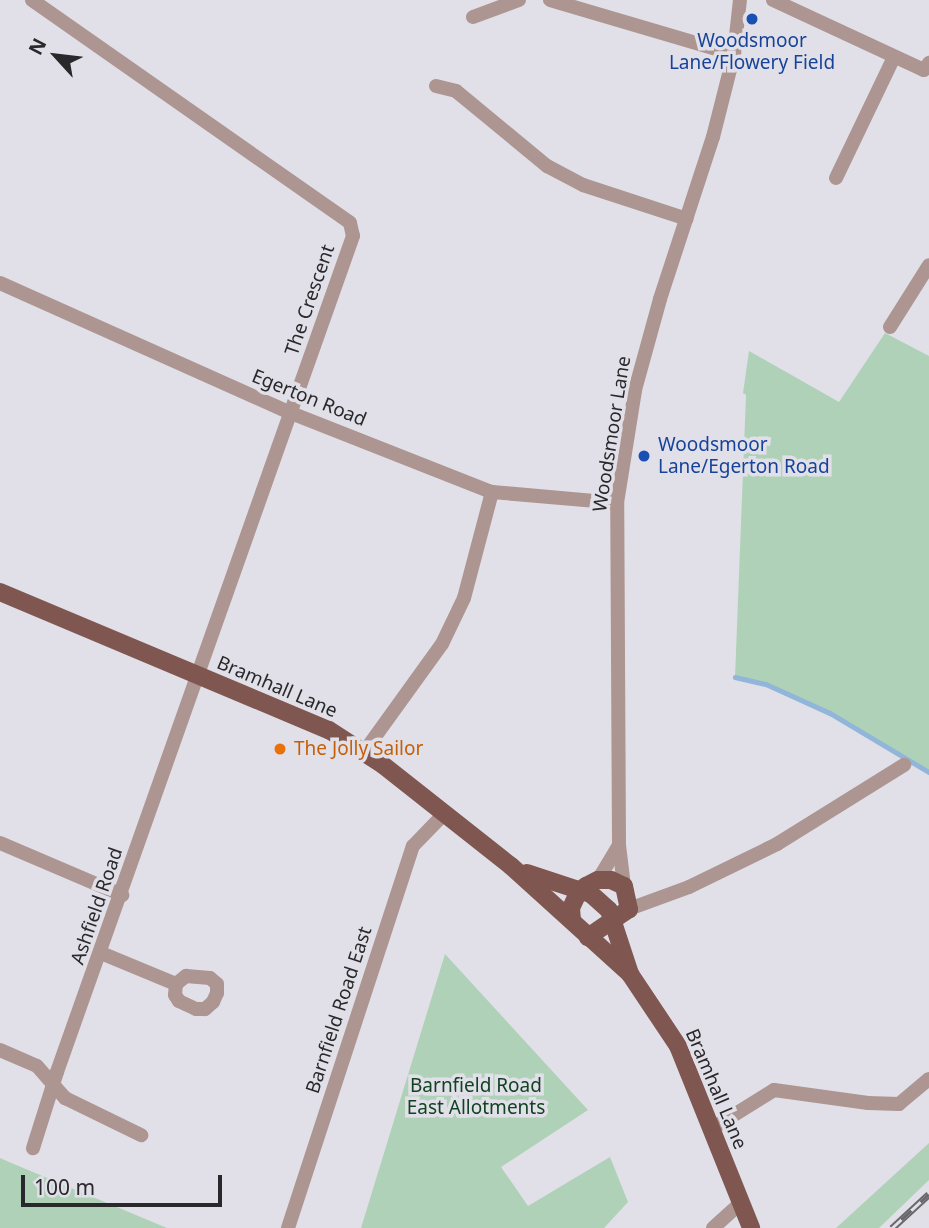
<!DOCTYPE html>
<style>
body{margin:0}
#map{position:relative;width:929px;height:1228px;overflow:hidden;background:#e1e0e8;font-family:"Noto Sans",sans-serif}
div>[style]{position:absolute}
.green>*{inset:0;background:#afd1b7}
.stream>*{height:4.5px;margin:-2.25px;padding:0 2.25px;transform-origin:2.25px;border-radius:2.25px;background:#91b6da}
.minor>*{height:14px;margin:-7px;padding:0 7px;transform-origin:7px;border-radius:7px;background:#ad9591}
.major>*{height:18px;margin:-9px;padding:0 9px;transform-origin:9px;border-radius:9px;background:#7f5650}
.rail>*{height:7px;margin-top:-3.5px;transform-origin:0;background:repeating-linear-gradient(90deg,#e1e0e8 0 13px,#67676c 0 26px);box-sizing:border-box;border-block:2px solid #67676c}
.dots>*{width:19px;height:19px;translate:-50% -50%;box-sizing:border-box;border:4px solid #e1e0e8;border-radius:50%}
span{translate:-50% -50%;white-space:nowrap;text-align:center;line-height:1.15;-webkit-text-stroke:7px #e1e0e8;paint-order:stroke}
.transit-label{font-size:19px;color:#164399}
.left{translate:0 -50%;text-align:left}
.street-label{font-size:19px;color:#29292c}
.food-label{font-size:19px;color:#c56008}
.park-label{font-size:19px;color:#114222}
.north{position:absolute;left:21px;top:21px;width:70px;height:70px;-webkit-text-stroke:5px #e1e0e8;paint-order:stroke;rotate:297deg;font-size:19px;font-weight:700;line-height:28px;text-align:center;color:#29292c}
.north::after{content:'';display:block;margin:auto;width:24px;height:32px;background:#29292c;clip-path:polygon(50% 0,100% 100%,50% 72%,0 100%)}
.scale{position:absolute;left:21px;top:1175px;width:201px;height:32px;box-sizing:border-box;border:4px solid #29292c;border-top:0;padding-left:9px;font-size:21px;line-height:24px;white-space:nowrap;color:#29292c;-webkit-text-stroke:5px #e1e0e8;paint-order:stroke}
</style>
<div id="map">
<div class="green">
<i style="clip-path:polygon(885px 333px,929px 356px,929px 774px,830px 713px,766px 685px,735px 677px,746px 395px,743px 393px,749px 351px,839px 402px)"></i>
<i style="clip-path:polygon(445px 954px,588px 1110px,501px 1167px,528px 1206px,610px 1157px,628px 1202px,604px 1228px,361px 1228px)"></i>
<i style="clip-path:polygon(929px 1143px,929px 1180px,879px 1228px,836px 1228px)"></i>
<i style="clip-path:polygon(0 1158px,9px 1162px,167px 1228px,0 1228px)"></i>
</div>
<div class="stream">
<i style="left:735px;top:677px;width:32px;rotate:13deg"></i>
<i style="left:766px;top:684px;width:70px;rotate:24.4deg"></i>
<i style="left:830px;top:713px;width:115px;rotate:30.8deg"></i>
</div>
<div class="minor">
<i style="left:32px;top:0;width:388px;rotate:35deg"></i>
<i style="left:350px;top:223px;width:13px;rotate:77deg"></i>
<i style="left:353px;top:236px;width:887px;rotate:109.5deg"></i>
<i style="left:57px;top:1072px;width:80px;rotate:107.5deg"></i>
<i style="left:550px;top:0;width:192px;rotate:16.4deg"></i>
<i style="left:773px;top:0;width:166px;rotate:24.9deg"></i>
<i style="left:924px;top:70px;width:9px;rotate:-54deg"></i>
<i style="left:473px;top:17px;width:49px;rotate:-20.3deg"></i>
<i style="left:436px;top:86px;width:21px;rotate:14deg"></i>
<i style="left:456px;top:91px;width:118px;rotate:39.5deg"></i>
<i style="left:547px;top:166px;width:41px;rotate:27.8deg"></i>
<i style="left:583px;top:185px;width:109px;rotate:18.1deg"></i>
<i style="left:836px;top:178px;width:134px;rotate:-64.4deg"></i>
<i style="left:0;top:283px;width:319px;rotate:24.1deg"></i>
<i style="left:291px;top:413px;width:216px;rotate:21.5deg"></i>
<i style="left:492px;top:492px;width:125px;rotate:5deg"></i>
<i style="left:890px;top:327px;width:73px;rotate:-57.8deg"></i>
<i style="left:364px;top:752px;width:133px;rotate:-54.2deg"></i>
<i style="left:442px;top:644px;width:51px;rotate:-64.4deg"></i>
<i style="left:464px;top:598px;width:110px;rotate:-75.2deg"></i>
<i style="left:0;top:843px;width:133px;rotate:23.1deg"></i>
<i style="left:598px;top:880px;width:41px;rotate:-59deg"></i>
<i style="left:624px;top:886px;width:41px;rotate:-97deg"></i>
<i style="left:619px;top:845px;width:342px;rotate:-90.3deg"></i>
<i style="left:617px;top:503px;width:114px;rotate:-80.9deg"></i>
<i style="left:635px;top:390px;width:94px;rotate:-74.6deg"></i>
<i style="left:660px;top:299px;width:170px;rotate:-71.9deg"></i>
<i style="left:713px;top:137px;width:86px;rotate:-75.8deg"></i>
<i style="left:734px;top:54px;width:54px;rotate:-83.7deg"></i>
<i style="left:629px;top:909px;width:64px;rotate:-20.1deg"></i>
<i style="left:689px;top:887px;width:98px;rotate:-26deg"></i>
<i style="left:777px;top:844px;width:150px;rotate:-31.9deg"></i>
<i style="left:101px;top:953px;width:81px;rotate:22.5deg"></i>
<i style="left:176px;top:984px;width:13px;rotate:-39deg"></i>
<i style="left:186px;top:976px;width:24px;rotate:5deg"></i>
<i style="left:210px;top:978px;width:9px;rotate:41deg"></i>
<i style="left:217px;top:984px;width:9px;rotate:90deg"></i>
<i style="left:217px;top:993px;width:10px;rotate:114deg"></i>
<i style="left:213px;top:1002px;width:11px;rotate:139deg"></i>
<i style="left:205px;top:1009px;width:9px;rotate:180deg"></i>
<i style="left:196px;top:1009px;width:19px;rotate:-155deg"></i>
<i style="left:179px;top:1001px;width:7px;rotate:-124deg"></i>
<i style="left:175px;top:995px;width:11px;rotate:-85deg"></i>
<i style="left:0;top:1050px;width:40px;rotate:23.4deg"></i>
<i style="left:37px;top:1066px;width:43px;rotate:48.8deg"></i>
<i style="left:65px;top:1098px;width:85px;rotate:26deg"></i>
<i style="left:713px;top:1128px;width:72px;rotate:-31.9deg"></i>
<i style="left:774px;top:1090px;width:95px;rotate:7.9deg"></i>
<i style="left:868px;top:1103px;width:31px;rotate:2deg"></i>
<i style="left:899px;top:1104px;width:39px;rotate:-40deg"></i>
<i style="left:288px;top:1228px;width:402px;rotate:-71.9deg"></i>
<i style="left:413px;top:846px;width:45px;rotate:-45.9deg"></i>
<i style="left:713px;top:1228px;width:38px;rotate:-42deg"></i>
</div>
<div class="major">
<i style="left:0;top:592px;width:357px;rotate:22.8deg"></i>
<i style="left:329px;top:730px;width:64px;rotate:32.9deg"></i>
<i style="left:383px;top:765px;width:163px;rotate:38.3deg"></i>
<i style="left:511px;top:866px;width:161px;rotate:42.2deg"></i>
<i style="left:527px;top:873px;width:67px;rotate:18.2deg"></i>
<i style="left:591px;top:894px;width:24px;rotate:42deg"></i>
<i style="left:609px;top:910px;width:67px;rotate:71.8deg"></i>
<i style="left:630px;top:974px;width:87px;rotate:56.3deg"></i>
<i style="left:678px;top:1046px;width:196px;rotate:68.1deg"></i>
<i style="left:572px;top:920px;width:12px;rotate:-95deg"></i>
<i style="left:571px;top:908px;width:19px;rotate:-65deg"></i>
<i style="left:579px;top:891px;width:9px;rotate:-36deg"></i>
<i style="left:586px;top:886px;width:13px;rotate:-27deg"></i>
<i style="left:598px;top:880px;width:13px"></i>
<i style="left:611px;top:880px;width:14px;rotate:25deg"></i>
<i style="left:624px;top:886px;width:24px;rotate:78deg"></i>
<i style="left:629px;top:909px;width:50px;rotate:145.7deg"></i>
</div>
<div class="rail">
<i style="left:892px;top:1228px;width:50px;rotate:-42.6deg"></i>
</div>
<div class="dots">
<i style="left:752px;top:19px;background:#1a4fb4"></i>
<i style="left:644px;top:456px;background:#1a4fb4"></i>
<i style="left:280px;top:749px;background:#e8710a"></i>
</div>
<div class="transit-label">
<span style="left:752px;top:52px">Woodsmoor<br>Lane/Flowery Field</span>
<span class="left" style="left:658px;top:456px">Woodsmoor<br>Lane/Egerton Road</span>
</div>
<div class="street-label">
<span style="left:310px;top:300px;rotate:-71deg">The Crescent</span>
<span style="left:309px;top:398px;rotate:22deg">Egerton Road</span>
<span style="left:612px;top:434px;rotate:-81deg">Woodsmoor Lane</span>
<span style="left:277px;top:687px;rotate:23deg">Bramhall Lane</span>
<span style="left:97px;top:906px;rotate:-71deg">Ashfield Road</span>
<span style="left:339px;top:1010px;rotate:-72deg">Barnfield Road East</span>
<span style="left:716px;top:1089px;rotate:67deg">Bramhall Lane</span>
</div>
<div class="food-label">
<span class="left" style="left:294px;top:749px">The Jolly Sailor</span>
</div>
<div class="park-label">
<span style="left:476px;top:1097px">Barnfield Road<br>East Allotments</span>
</div>
<div class="north">N</div>
<div class="scale">100 m</div>
</div>
